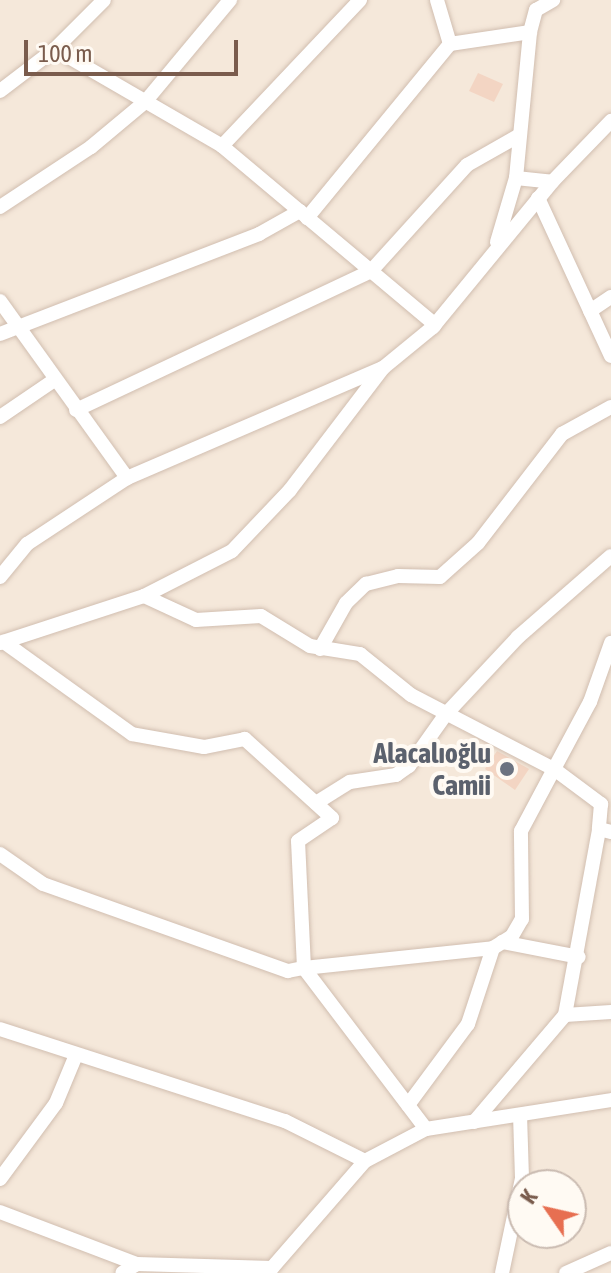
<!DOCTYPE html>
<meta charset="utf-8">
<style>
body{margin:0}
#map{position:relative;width:611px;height:1273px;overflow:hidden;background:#fdf6ec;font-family:"Asap Condensed",sans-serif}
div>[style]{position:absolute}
.residential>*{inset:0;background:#f5e8da}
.building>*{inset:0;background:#f3d5c3}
.roads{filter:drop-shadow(0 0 2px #d1beb0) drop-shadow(0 0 2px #d1beb0)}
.minor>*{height:14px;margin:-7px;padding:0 7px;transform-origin:7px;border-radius:7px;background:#fff}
.dots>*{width:22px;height:22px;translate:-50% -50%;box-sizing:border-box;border:4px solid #fffaf3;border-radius:50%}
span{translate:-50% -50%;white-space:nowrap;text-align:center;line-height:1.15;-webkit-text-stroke:8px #fffaf3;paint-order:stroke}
.worship-label{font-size:28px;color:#5b616d;font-weight:700}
.right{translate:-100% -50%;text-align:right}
.north{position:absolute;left:507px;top:1169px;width:80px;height:80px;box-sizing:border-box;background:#fffaf3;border:2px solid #cabbb1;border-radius:50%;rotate:304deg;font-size:22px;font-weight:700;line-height:32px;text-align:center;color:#7a5c4d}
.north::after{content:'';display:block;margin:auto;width:28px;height:36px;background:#e76f51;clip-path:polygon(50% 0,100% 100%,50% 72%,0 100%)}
.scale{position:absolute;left:24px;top:40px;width:214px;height:36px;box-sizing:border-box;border:4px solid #7a5c4d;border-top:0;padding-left:10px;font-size:24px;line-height:28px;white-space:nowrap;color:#7a5c4d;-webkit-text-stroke:6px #fffaf3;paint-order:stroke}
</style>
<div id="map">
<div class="residential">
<i style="clip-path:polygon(evenodd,0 0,611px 0,611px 1273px,0 1273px,0 0,523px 1185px,571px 1185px,571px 1233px,523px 1233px,523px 1185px)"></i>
</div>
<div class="building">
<i style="clip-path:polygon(478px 73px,503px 84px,494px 102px,469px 91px)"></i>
<i style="clip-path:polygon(497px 751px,529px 769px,515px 790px,485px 769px)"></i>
</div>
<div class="roads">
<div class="minor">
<i style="left:450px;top:44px;width:81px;rotate:-8.5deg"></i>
<i style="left:55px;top:49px;width:193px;rotate:30.1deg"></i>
<i style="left:222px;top:146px;width:278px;rotate:40deg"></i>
<i style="left:0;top:91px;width:69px;rotate:-37.4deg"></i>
<i style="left:55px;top:49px;width:69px;rotate:-45deg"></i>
<i style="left:222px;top:146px;width:201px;rotate:-46.6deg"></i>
<i style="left:516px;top:178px;width:36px;rotate:6deg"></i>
<i style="left:552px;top:182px;width:85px;rotate:-46deg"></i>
<i style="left:538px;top:198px;width:174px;rotate:65.2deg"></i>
<i style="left:0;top:207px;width:109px;rotate:-33.4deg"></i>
<i style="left:91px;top:147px;width:70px;rotate:-39.8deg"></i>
<i style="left:145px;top:102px;width:133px;rotate:-50.2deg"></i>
<i style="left:307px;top:218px;width:225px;rotate:-50.6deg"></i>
<i style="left:450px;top:44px;width:46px;rotate:-106.5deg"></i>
<i style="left:497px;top:242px;width:67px;rotate:-73.5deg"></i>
<i style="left:516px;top:178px;width:147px;rotate:-84.5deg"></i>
<i style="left:530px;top:32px;width:23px;rotate:-75deg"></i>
<i style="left:536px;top:10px;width:20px;rotate:-30deg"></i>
<i style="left:0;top:301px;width:218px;rotate:54.3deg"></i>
<i style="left:590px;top:311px;width:25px;rotate:-34deg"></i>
<i style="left:0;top:334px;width:278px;rotate:-21.1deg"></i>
<i style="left:259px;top:234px;width:47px;rotate:-29.3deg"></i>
<i style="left:76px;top:410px;width:326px;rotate:-25.2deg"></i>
<i style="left:371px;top:271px;width:143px;rotate:-47.8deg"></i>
<i style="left:467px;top:165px;width:59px;rotate:-29.6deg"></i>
<i style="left:0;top:417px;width:64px;rotate:-34.2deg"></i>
<i style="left:0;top:577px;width:43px;rotate:-50.7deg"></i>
<i style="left:27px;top:544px;width:120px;rotate:-33.4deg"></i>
<i style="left:127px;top:478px;width:279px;rotate:-23.3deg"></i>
<i style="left:383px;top:368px;width:65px;rotate:-39.4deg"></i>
<i style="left:433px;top:327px;width:188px;rotate:-50.6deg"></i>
<i style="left:144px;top:596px;width:57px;rotate:24.8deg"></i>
<i style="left:196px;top:620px;width:65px;rotate:-3.5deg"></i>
<i style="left:261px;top:616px;width:57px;rotate:31.5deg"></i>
<i style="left:310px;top:646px;width:51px;rotate:9.1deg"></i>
<i style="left:360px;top:654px;width:65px;rotate:38.8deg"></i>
<i style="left:411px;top:695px;width:161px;rotate:27.4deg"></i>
<i style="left:554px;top:769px;width:76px;rotate:-61.8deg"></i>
<i style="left:590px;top:702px;width:63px;rotate:-70.4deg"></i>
<i style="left:0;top:643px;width:151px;rotate:-18.1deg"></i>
<i style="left:144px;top:596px;width:99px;rotate:-27.1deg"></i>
<i style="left:232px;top:551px;width:84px;rotate:-46.4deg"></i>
<i style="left:290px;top:490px;width:153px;rotate:-52.7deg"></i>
<i style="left:320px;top:649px;width:53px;rotate:-60.5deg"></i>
<i style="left:346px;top:603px;width:28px;rotate:-44deg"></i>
<i style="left:366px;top:584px;width:33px;rotate:-14deg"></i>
<i style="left:398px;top:576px;width:42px;rotate:1.4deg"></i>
<i style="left:440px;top:577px;width:51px;rotate:-41.8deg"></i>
<i style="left:478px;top:543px;width:138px;rotate:-52.4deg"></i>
<i style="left:562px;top:434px;width:56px;rotate:-28.9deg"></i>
<i style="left:316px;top:803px;width:40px;rotate:-32deg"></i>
<i style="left:350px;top:782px;width:47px;rotate:-8.7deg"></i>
<i style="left:396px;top:775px;width:16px;rotate:-35deg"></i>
<i style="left:409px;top:766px;width:64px;rotate:-54.6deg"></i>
<i style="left:446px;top:714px;width:105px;rotate:-46.9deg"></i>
<i style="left:518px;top:637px;width:123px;rotate:-41.1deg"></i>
<i style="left:0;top:854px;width:52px;rotate:34.9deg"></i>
<i style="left:43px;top:884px;width:260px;rotate:19.6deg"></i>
<i style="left:288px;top:971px;width:16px;rotate:-11deg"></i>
<i style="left:304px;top:968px;width:127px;rotate:-92.7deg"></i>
<i style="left:298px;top:841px;width:41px;rotate:-34.1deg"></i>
<i style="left:332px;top:818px;width:118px;rotate:-137.8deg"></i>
<i style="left:245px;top:739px;width:42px;rotate:169deg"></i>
<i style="left:204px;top:747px;width:73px;rotate:-169.8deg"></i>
<i style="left:132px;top:734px;width:158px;rotate:-144.3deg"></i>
<i style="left:502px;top:942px;width:78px;rotate:11deg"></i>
<i style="left:565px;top:1015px;width:46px;rotate:-3.7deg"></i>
<i style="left:0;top:1029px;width:299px;rotate:17.9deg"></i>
<i style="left:285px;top:1121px;width:89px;rotate:26.6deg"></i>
<i style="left:365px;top:1161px;width:142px;rotate:131deg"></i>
<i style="left:272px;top:1268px;width:135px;rotate:-178.3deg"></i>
<i style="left:408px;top:1105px;width:101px;rotate:-53.5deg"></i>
<i style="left:468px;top:1024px;width:80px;rotate:-71.8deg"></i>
<i style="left:474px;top:1122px;width:140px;rotate:-49.6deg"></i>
<i style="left:565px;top:1015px;width:189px;rotate:-79.6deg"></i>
<i style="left:426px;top:1129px;width:187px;rotate:-8.9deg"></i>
<i style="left:365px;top:1161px;width:69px;rotate:-27.7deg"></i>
<i style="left:426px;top:1129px;width:202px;rotate:-127.2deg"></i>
<i style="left:304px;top:968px;width:190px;rotate:-6deg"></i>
<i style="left:493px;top:948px;width:22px;rotate:-32deg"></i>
<i style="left:512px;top:936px;width:20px;rotate:-60deg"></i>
<i style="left:522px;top:919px;width:88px;rotate:-90.7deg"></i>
<i style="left:521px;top:831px;width:70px;rotate:-62deg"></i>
<i style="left:554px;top:769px;width:59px;rotate:36.7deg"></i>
<i style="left:601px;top:804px;width:25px;rotate:95deg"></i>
<i style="left:599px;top:829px;width:12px;rotate:14deg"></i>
<i style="left:0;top:1179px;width:94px;rotate:-53.6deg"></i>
<i style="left:56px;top:1103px;width:52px;rotate:-67.4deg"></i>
<i style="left:0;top:1212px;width:147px;rotate:20.8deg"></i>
<i style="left:137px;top:1264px;width:17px;rotate:149deg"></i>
<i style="left:502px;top:1273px;width:97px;rotate:-78.1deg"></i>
<i style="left:522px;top:1178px;width:63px;rotate:-91.8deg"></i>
<i style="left:566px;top:1273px;width:49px;rotate:-24deg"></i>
</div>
</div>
<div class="dots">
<i style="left:507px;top:769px;background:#6b7280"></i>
</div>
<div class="worship-label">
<span class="right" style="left:491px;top:769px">Alacalıoğlu<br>Camii</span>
</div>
<div class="north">K</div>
<div class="scale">100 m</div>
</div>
